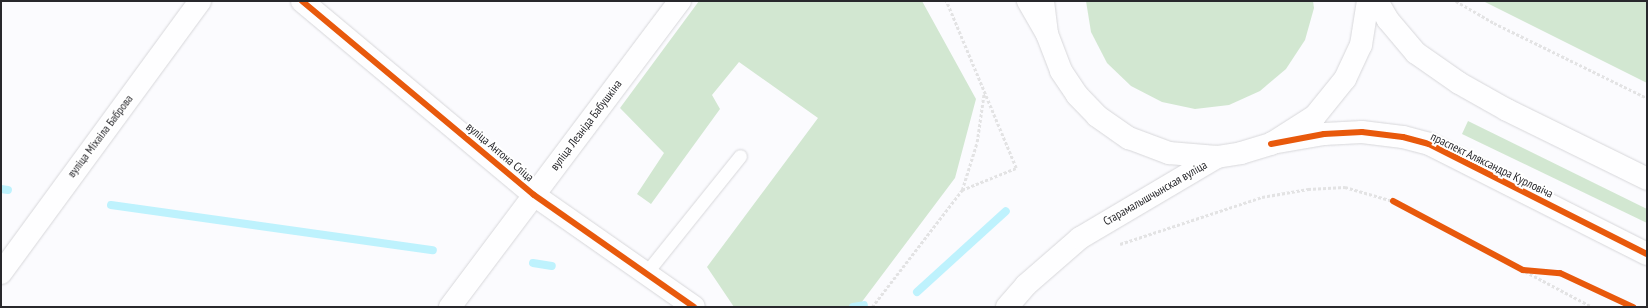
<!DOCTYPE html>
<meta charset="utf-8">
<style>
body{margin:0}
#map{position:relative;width:1648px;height:308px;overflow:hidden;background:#fbfbfe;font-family:"PT Sans Narrow",sans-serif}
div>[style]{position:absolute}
.green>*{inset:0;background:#d2e7d1}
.stream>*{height:8px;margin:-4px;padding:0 4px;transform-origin:4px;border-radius:4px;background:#bef2fd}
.path>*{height:2.5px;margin-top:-1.25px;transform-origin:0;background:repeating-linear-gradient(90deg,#e3e3e4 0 3px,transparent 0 5px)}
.roads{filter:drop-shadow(0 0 1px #d7d7da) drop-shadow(0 0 1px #d7d7da)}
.lane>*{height:13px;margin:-6.5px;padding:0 6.5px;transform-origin:6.5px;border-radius:6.5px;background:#fefeff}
.street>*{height:22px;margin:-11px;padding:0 11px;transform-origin:11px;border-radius:11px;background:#fefeff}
.secondary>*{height:22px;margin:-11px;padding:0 11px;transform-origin:11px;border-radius:11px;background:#fefeff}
.primary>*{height:22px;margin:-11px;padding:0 11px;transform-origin:11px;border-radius:11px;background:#fefeff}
.cycleway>*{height:6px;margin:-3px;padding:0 3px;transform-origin:3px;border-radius:3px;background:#e8590c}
span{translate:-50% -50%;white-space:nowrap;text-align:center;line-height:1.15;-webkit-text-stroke:4px #fff;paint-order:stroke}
.street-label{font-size:12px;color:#28282c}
.frame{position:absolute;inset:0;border:2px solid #28282c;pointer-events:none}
</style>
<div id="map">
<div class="green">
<i style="clip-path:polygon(699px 1px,922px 1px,976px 99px,955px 178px,858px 307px,734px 307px,707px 267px,818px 118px,739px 62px,712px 95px,720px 109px,651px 204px,637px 194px,664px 153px,620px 108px)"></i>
<i style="clip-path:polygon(1086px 1px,1313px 1px,1314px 8px,1305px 40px,1286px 69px,1260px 91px,1229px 105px,1195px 109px,1162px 102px,1131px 86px,1107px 63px,1091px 32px)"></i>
<i style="clip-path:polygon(1483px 1px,1647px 1px,1647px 83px)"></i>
<i style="clip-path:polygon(1468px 121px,1647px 209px,1647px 223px,1462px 134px)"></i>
</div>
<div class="stream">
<i style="left:1px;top:189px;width:7px;rotate:8deg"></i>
<i style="left:111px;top:205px;width:325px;rotate:8deg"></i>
<i style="left:533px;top:263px;width:19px;rotate:9deg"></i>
<i style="left:917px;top:292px;width:120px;rotate:-42.3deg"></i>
<i style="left:853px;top:307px;width:11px;rotate:-10deg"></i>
</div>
<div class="path">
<i style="left:1456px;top:1px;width:44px;rotate:30.1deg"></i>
<i style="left:1494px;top:23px;width:170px;rotate:26.1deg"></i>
<i style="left:962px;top:190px;width:50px;rotate:-72.6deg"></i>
<i style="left:977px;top:142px;width:49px;rotate:-81.9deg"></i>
<i style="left:1120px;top:244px;width:150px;rotate:-18.3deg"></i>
<i style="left:1262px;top:197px;width:47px;rotate:-9.9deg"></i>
<i style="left:1308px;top:189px;width:37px;rotate:-3deg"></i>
<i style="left:1345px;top:187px;width:50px;rotate:16.3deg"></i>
<i style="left:1393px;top:201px;width:225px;rotate:28deg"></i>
<i style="left:872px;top:307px;width:148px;rotate:-52.4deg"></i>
<i style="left:962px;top:190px;width:58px;rotate:-22.2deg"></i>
<i style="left:1016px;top:168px;width:181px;rotate:-112.7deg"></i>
</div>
<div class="roads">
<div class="lane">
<i style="left:646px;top:273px;width:150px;rotate:-51.2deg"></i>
</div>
<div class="street">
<i style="left:302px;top:1px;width:302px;rotate:39.9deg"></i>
<i style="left:534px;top:195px;width:195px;rotate:35deg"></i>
<i style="left:1377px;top:1px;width:22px;rotate:60deg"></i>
<i style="left:1388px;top:20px;width:43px;rotate:49.7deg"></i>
<i style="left:1416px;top:53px;width:52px;rotate:34.9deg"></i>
<i style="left:1459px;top:83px;width:55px;rotate:29.4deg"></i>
<i style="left:1507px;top:110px;width:156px;rotate:26.2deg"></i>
<i style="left:1272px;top:143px;width:53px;rotate:-9.8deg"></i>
<i style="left:1324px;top:134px;width:38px;rotate:-3deg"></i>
<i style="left:1362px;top:132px;width:41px;rotate:7deg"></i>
<i style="left:1403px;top:137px;width:27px;rotate:15deg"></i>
<i style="left:1429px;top:144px;width:244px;rotate:26.8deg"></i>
<i style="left:1px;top:273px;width:337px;rotate:-53.8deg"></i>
<i style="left:450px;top:307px;width:383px;rotate:-53.1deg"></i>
</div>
<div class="secondary">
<i style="left:1043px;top:1px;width:33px;rotate:83deg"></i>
<i style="left:1047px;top:34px;width:40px;rotate:69deg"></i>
<i style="left:1061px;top:71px;width:29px;rotate:56deg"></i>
<i style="left:1077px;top:95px;width:29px;rotate:46deg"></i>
<i style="left:1097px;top:116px;width:39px;rotate:35deg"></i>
<i style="left:1129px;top:138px;width:43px;rotate:20.6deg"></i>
<i style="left:1169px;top:153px;width:48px;rotate:4.8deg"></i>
<i style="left:1217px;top:157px;width:24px;rotate:-9deg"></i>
<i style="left:1241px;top:153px;width:31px;rotate:-17deg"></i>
<i style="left:1271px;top:144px;width:52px;rotate:-32.5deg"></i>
<i style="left:1315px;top:116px;width:48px;rotate:-51deg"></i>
<i style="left:1345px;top:79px;width:38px;rotate:-65deg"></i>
<i style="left:1361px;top:45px;width:45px;rotate:-81deg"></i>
<i style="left:1007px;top:307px;width:29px;rotate:-49deg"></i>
<i style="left:1026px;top:285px;width:72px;rotate:-41deg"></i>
<i style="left:1080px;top:238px;width:159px;rotate:-30.6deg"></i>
</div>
<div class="primary">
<i style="left:1028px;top:1px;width:38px;rotate:60deg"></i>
</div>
</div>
<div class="cycleway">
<i style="left:302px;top:1px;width:302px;rotate:39.9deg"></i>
<i style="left:534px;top:195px;width:195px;rotate:35deg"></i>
<i style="left:1271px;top:144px;width:54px;rotate:-10.7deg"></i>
<i style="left:1324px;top:134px;width:38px;rotate:-3deg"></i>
<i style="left:1362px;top:132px;width:41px;rotate:7deg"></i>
<i style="left:1403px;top:137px;width:27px;rotate:15deg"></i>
<i style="left:1429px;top:144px;width:244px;rotate:26.8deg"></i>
<i style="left:1393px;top:201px;width:147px;rotate:28deg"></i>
<i style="left:1523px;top:270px;width:37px;rotate:5deg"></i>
<i style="left:1560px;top:273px;width:81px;rotate:25deg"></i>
</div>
<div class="street-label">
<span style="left:586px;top:125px;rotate:-53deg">вуліца Леаніда Бабушкіна</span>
<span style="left:100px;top:136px;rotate:-53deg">вуліца Міхаіла Баброва</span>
<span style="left:500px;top:152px;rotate:40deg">вуліца Антона Сліца</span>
<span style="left:1492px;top:165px;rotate:26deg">праспект Аляксандра Курловіча</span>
<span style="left:1155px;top:193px;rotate:-30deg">Старамалышчынская вуліца</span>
</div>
<div class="frame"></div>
</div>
